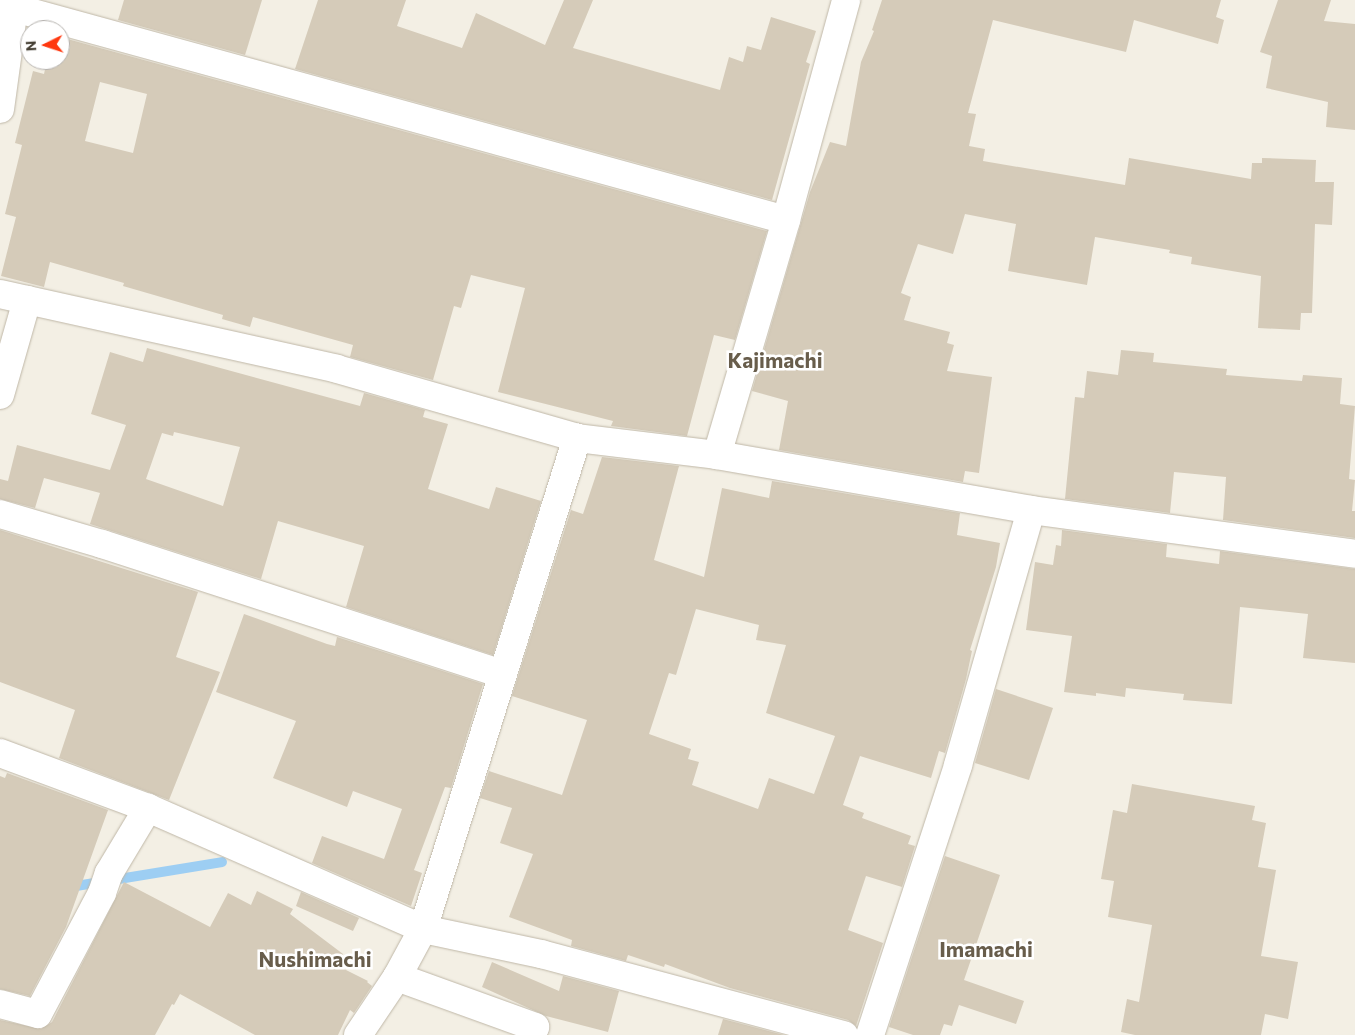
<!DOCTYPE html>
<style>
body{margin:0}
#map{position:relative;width:1355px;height:1035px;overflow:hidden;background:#f3efe4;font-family:Commissioner,sans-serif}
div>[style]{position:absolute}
.stream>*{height:10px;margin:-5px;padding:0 5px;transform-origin:5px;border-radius:5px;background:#9dcef3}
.building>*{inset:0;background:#d5cbb9}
.roads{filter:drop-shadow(0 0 1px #bfb7a7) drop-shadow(0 0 1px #bfb7a7)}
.street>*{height:28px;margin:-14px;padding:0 14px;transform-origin:14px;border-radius:14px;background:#fff}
span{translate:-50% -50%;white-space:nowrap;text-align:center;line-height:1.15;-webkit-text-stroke:5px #fff;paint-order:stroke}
.quarter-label{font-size:21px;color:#685d4b;font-weight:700}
.north{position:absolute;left:20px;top:20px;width:50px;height:50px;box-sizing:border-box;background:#fff;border:1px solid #b5b2ae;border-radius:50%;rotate:266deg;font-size:14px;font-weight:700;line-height:20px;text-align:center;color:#453f34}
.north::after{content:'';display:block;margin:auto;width:18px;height:22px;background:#ff380f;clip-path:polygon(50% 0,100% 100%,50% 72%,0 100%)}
</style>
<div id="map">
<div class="stream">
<i style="left:70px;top:887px;width:154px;rotate:-9.3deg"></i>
</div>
<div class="building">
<i style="clip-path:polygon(124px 0,262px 0,245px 55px,118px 20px)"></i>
<i style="clip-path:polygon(318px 0,406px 0,397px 26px,462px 48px,476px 13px,545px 45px,564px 0,593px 0,573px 48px,720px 90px,729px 57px,743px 62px,747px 46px,761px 50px,771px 17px,816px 31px,806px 62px,810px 64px,772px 200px,295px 69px)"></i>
<i style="clip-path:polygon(882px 0,1221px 0,1216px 17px,1224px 20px,1218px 44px,1134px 20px,1126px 52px,993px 20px,968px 113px,976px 114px,969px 146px,985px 149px,983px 161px,1125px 185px,1129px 158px,1251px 179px,1252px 163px,1262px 163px,1262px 158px,1316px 160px,1315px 182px,1334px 182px,1332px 225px,1315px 224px,1312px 313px,1301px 313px,1300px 330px,1258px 328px,1261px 276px,1191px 264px,1192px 257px,1169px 253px,1170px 250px,1095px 237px,1087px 285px,1008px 271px,1016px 224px,965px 214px,953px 254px,918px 244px,901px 293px,911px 297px,904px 320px,950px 332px,947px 343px,954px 345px,947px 371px,992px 377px,979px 473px,965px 471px,963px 482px,779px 450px,788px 401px,752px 391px,810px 192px,830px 142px,846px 146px,861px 62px,874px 31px,872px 30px)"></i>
<i style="clip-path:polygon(1278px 0,1331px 0,1324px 21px,1355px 24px,1355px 130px,1326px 127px,1328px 102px,1266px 88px,1272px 56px,1260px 52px)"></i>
<i style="clip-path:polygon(evenodd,60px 37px,767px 231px,735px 340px,714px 335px,687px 436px,611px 426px,613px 421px,498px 392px,525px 288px,471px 275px,461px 308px,454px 306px,433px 380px,350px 357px,353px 345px,253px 317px,250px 327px,222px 319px,223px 315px,123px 286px,124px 283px,50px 262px,44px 287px,1px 276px,16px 217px,5px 214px,22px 145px,15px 143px,33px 71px,44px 74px,47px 60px,60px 60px,60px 37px,100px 82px,147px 94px,133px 153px,85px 141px,100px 82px)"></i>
<i style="clip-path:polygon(evenodd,147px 348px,360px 406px,364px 393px,425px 410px,423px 417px,448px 424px,428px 489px,489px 509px,496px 487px,541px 501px,493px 655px,346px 607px,364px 546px,278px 521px,261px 579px,90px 524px,100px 493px,44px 478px,35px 508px,0 499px,0 479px,8px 481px,17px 445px,110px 470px,126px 425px,91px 414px,110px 352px,143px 362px,147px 348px,174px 432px,240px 447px,223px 506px,146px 479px,162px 433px,173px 436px,174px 432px)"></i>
<i style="clip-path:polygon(1121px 350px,1154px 353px,1153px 362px,1227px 369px,1226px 375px,1302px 381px,1303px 375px,1342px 378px,1340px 404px,1355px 406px,1349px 479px,1355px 480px,1352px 511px,1355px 511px,1355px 538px,1223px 520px,1226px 477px,1174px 472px,1170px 513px,1065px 499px,1075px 397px,1084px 398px,1087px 371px,1118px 375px)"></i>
<i style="clip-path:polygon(evenodd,602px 457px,679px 466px,654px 560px,704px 577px,722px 488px,769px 498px,772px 481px,960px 513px,957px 535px,1000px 543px,996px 567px,970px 650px,972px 651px,966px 679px,945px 753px,939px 751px,931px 778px,860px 756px,843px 805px,864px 813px,862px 818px,911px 836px,908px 844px,915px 846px,902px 887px,866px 876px,848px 930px,883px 943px,856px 1026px,848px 1020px,730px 988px,665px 964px,664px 967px,628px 955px,626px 961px,571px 946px,572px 940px,509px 917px,533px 854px,500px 843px,512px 808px,480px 798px,489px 771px,562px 795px,587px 720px,512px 696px,571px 510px,583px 514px,602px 457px,696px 609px,759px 625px,756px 640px,786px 645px,766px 713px,835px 736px,814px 794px,769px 778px,758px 809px,692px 785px,699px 762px,688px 759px,691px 749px,649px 734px,669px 673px,676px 675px,696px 609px)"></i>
<i style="clip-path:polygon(0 530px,198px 592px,176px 657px,220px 672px,169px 800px,59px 758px,75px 710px,0 682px)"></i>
<i style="clip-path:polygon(1062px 530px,1167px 544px,1166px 557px,1219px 564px,1220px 551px,1355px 569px,1355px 663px,1303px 658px,1308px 614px,1240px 607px,1232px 704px,1183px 700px,1184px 694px,1126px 688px,1125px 697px,1096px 693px,1096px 696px,1064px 692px,1072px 636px,1026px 630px,1035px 562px,1053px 565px,1056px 545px,1061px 546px)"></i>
<i style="clip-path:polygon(244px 614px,327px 644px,335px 646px,337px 637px,483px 684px,451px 788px,445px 787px,414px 870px,422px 873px,411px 906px,312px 863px,322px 836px,384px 859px,402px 809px,353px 791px,347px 807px,273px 778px,296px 721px,216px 692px)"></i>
<i style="clip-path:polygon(996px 689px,1053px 708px,1029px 780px,975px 763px)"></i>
<i style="clip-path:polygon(7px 773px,108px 810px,66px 927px,30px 996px,0 989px,0 776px,5px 778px)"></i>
<i style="clip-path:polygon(1132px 784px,1255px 806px,1252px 820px,1266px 823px,1258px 867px,1276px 870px,1261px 956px,1298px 962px,1288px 1019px,1265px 1014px,1261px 1035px,1135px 1035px,1121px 1032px,1127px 999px,1139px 1002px,1152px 925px,1108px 917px,1114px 881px,1101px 879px,1113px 810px,1127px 813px)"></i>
<i style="clip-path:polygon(945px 856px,1000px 875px,964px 980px,1024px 1001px,1016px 1024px,959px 1005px,952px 1026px,944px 1024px,940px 1035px,913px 1035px,889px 1027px)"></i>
<i style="clip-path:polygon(124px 882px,210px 927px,228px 893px,251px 905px,257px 891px,293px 909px,290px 914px,343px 954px,338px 966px,368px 981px,367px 982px,372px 986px,354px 1013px,350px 1010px,338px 1035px,255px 1035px,180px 994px,174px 1005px,172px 1004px,155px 1035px,0 1035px,0 1020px,41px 1029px,52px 1022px)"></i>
<i style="clip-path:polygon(301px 892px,359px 918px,353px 931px,296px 906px)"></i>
<i style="clip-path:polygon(492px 962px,559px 991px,563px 976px,619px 991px,608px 1032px,546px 1016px,482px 987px)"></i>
<i style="clip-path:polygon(723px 1019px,784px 1035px,718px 1035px)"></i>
</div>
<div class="roads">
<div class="street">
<i style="left:0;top:4px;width:815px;rotate:15.37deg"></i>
<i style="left:0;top:109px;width:110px;rotate:-82.2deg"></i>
<i style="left:0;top:294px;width:345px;rotate:12.5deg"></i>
<i style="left:337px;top:369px;width:250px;rotate:16deg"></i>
<i style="left:577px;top:438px;width:141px;rotate:6.9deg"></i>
<i style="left:717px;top:455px;width:319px;rotate:9.9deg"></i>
<i style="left:1031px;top:510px;width:327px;rotate:7.7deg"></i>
<i style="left:0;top:395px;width:99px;rotate:-74.1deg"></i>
<i style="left:717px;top:455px;width:245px;rotate:-73.6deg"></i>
<i style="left:786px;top:220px;width:228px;rotate:-74.7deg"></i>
<i style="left:0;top:514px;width:106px;rotate:16.4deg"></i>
<i style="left:102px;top:544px;width:421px;rotate:18deg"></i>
<i style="left:0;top:753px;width:158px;rotate:20.4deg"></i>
<i style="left:148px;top:808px;width:300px;rotate:23.7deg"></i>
<i style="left:423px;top:929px;width:121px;rotate:12deg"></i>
<i style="left:541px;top:954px;width:314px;rotate:15deg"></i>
<i style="left:397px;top:977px;width:147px;rotate:19.9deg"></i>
<i style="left:535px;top:1027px;width:9px;rotate:111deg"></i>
<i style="left:0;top:1004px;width:39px;rotate:15deg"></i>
<i style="left:38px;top:1014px;width:137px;rotate:-62.1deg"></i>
<i style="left:102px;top:893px;width:21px;rotate:-71deg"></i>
<i style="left:109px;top:873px;width:76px;rotate:-59deg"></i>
<i style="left:358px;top:1035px;width:70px;rotate:-56.1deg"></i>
<i style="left:397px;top:977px;width:55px;rotate:-61.6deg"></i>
<i style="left:423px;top:929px;width:515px;rotate:-72.59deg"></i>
<i style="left:870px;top:1035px;width:284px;rotate:-71.9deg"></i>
<i style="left:958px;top:765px;width:265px;rotate:-74deg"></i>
</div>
</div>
<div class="quarter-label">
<span style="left:775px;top:360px">Kajimachi</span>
<span style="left:986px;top:949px">Imamachi</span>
<span style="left:315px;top:959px">Nushimachi</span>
</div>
<div class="north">N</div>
</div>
